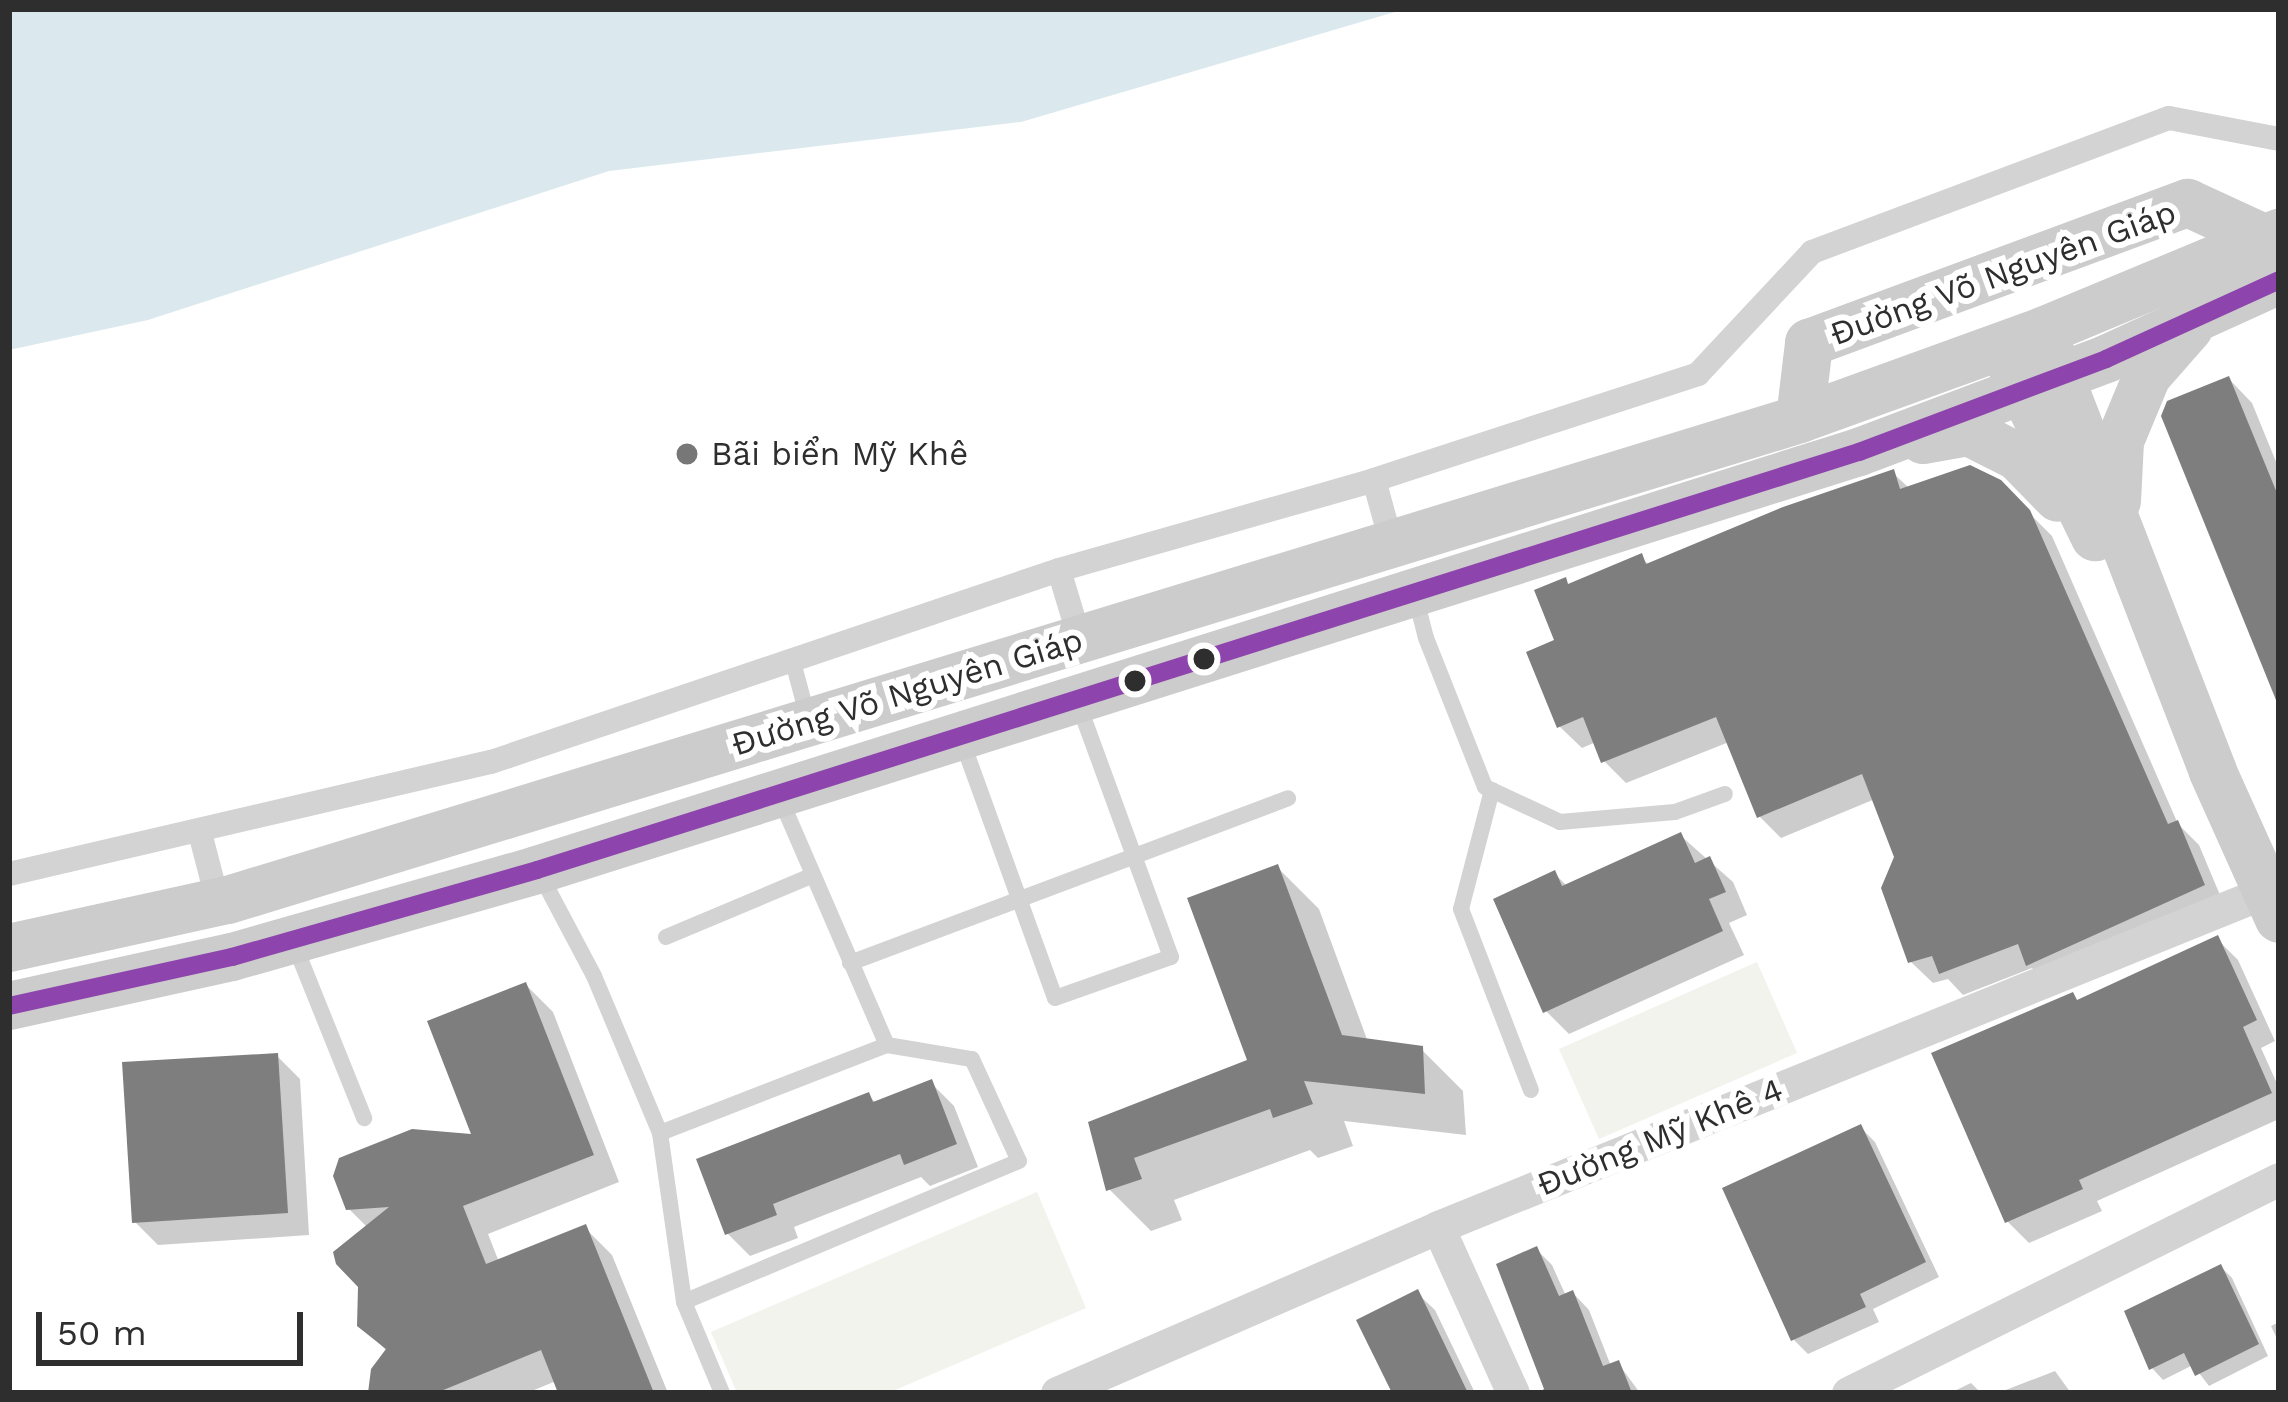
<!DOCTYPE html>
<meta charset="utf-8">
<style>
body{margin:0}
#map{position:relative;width:2288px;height:1402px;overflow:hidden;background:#fff;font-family:"Work Sans",sans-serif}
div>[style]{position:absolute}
.green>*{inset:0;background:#f1f3ec}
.water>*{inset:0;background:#dbe9ee}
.shadow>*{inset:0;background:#0003}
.building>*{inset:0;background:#7e7e7e}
.service>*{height:16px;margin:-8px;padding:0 8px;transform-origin:8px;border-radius:8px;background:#d3d3d3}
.pedestrian>*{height:24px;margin:-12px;padding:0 12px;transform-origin:12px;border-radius:12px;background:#d3d3d3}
.minor>*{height:33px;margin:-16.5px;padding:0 16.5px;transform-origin:16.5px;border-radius:16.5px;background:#d3d3d3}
.secondary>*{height:48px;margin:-24px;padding:0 24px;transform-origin:24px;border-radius:24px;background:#ccc}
.bus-1>*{height:18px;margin:-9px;padding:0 9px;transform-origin:9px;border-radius:9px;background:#8e44ad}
.dots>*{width:33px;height:33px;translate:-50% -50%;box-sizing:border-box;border:6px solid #fff;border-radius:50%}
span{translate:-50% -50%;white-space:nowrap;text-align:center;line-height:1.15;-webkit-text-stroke:12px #fff;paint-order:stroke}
.street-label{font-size:33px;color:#2e2e2e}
.poi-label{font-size:33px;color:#2e2e2e}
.left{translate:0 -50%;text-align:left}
.frame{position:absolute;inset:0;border:12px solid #2e2e2e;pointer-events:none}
.scale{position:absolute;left:36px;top:1312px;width:267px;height:54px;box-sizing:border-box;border:6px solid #2e2e2e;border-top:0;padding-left:15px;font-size:36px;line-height:42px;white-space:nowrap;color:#2e2e2e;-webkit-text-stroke:9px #fff;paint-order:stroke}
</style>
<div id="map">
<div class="green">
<i style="clip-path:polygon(1757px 962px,1797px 1053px,1599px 1139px,1559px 1049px)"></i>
<i style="clip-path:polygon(1037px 1192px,1086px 1308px,888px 1393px,737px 1393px,711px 1332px)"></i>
</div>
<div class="water">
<i style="clip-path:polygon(9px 9px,1405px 9px,1021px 122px,609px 171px,148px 320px,9px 350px)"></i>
</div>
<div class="shadow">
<i style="clip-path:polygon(2229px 379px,2252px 403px,2279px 469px,2279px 696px,2165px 416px)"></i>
<i style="clip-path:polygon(1893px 473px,1910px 489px,1999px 483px,2052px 536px,2178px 824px,2199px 845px,2225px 907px,2050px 986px,2032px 968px,1963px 995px,1948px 979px,1933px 983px,1910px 961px,1898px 857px,1875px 799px,1781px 838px,1759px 816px,1729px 742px,1626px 783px,1604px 761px,1596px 742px,1582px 748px,1559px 726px,1558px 642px,1565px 581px,1570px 586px,1641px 557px,1650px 566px)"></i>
<i style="clip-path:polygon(1681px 836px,1733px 882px,1747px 915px,1729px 923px,1744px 955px,1569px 1034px,1546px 1011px,1555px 874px,1568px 887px)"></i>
<i style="clip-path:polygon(1277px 867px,1319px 909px,1368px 1042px,1421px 1049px,1463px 1091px,1466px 1135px,1344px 1121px,1353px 1146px,1318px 1158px,1310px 1150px,1174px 1200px,1182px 1220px,1151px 1231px,1109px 1189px,1092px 1123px,1251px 1062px)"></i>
<i style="clip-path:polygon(2217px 939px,2238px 960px,2275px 1041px,2261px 1048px,2279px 1088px,2279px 1119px,2097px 1201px,2102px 1211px,2029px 1243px,2008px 1222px,1935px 1055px,2079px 1002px)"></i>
<i style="clip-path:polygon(526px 985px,553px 1012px,619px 1182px,488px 1234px,499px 1262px,585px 1228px,612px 1255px,668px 1393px,561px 1393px,556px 1381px,527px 1393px,371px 1393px,388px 1352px,360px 1325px,368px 1228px,348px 1208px,476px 1137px)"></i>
<i style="clip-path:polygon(277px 1056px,300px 1079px,309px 1235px,158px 1245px,135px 1222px)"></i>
<i style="clip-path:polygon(931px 1083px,954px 1106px,978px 1167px,930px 1186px,921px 1177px,794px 1227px,798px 1238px,750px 1256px,727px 1233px,868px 1095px,877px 1104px)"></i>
<i style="clip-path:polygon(1860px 1127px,1875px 1142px,1939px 1277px,1873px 1309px,1879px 1322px,1808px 1354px,1794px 1340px)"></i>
<i style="clip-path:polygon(1536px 1249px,1552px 1265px,1566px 1296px,1573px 1293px,1589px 1310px,1611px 1366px,1618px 1363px,1640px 1393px,1549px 1393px)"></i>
<i style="clip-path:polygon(2221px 1267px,2232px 1278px,2268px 1356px,2209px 1386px,2193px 1365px,2163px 1380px,2152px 1368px)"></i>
<i style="clip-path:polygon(1417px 1293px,1435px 1310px,1475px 1393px,1395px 1393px)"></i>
<i style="clip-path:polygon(2279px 1322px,2279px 1343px,2271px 1326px)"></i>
<i style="clip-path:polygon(2055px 1371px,2071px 1393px,1998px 1393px)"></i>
<i style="clip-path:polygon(1971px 1383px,1981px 1393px,1950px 1393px)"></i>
</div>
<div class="building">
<i style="clip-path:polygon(2229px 376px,2279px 498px,2278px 705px,2161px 416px,2167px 401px)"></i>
<i style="clip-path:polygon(1970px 465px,2001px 480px,2030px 510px,2168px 824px,2178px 820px,2205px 885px,2026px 966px,2018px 944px,1939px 974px,1932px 956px,1908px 963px,1881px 888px,1894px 857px,1862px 774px,1757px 818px,1716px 717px,1601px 763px,1583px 717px,1557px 728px,1526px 652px,1554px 640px,1534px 590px,1566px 577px,1568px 584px,1642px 553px,1646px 564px,1783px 507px,1894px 469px,1900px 489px)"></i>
<i style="clip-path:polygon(1681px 832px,1695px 863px,1710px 856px,1726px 892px,1709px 899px,1723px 931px,1543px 1013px,1493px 899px,1555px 870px,1562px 886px)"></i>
<i style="clip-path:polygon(1278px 864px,1342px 1035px,1423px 1046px,1425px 1094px,1304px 1081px,1313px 1104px,1273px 1118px,1270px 1109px,1134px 1158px,1142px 1179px,1106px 1191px,1088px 1122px,1247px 1060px,1187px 898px)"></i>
<i style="clip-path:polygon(2218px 935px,2257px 1020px,2243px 1027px,2272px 1093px,2079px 1180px,2083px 1189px,2005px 1223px,1931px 1053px,2073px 992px,2077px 1000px)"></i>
<i style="clip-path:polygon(526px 982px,594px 1155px,463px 1206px,486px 1264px,586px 1224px,654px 1393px,558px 1393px,541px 1350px,436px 1393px,368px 1393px,371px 1369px,386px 1349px,357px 1326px,358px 1287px,336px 1264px,333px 1252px,389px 1207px,346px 1210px,333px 1176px,339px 1158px,412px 1129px,471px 1134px,427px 1021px)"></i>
<i style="clip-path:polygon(278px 1053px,288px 1213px,132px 1223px,122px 1062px)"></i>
<i style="clip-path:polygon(932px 1079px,957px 1144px,904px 1165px,900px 1154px,773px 1204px,777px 1215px,725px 1235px,696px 1159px,869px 1092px,873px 1102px)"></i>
<i style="clip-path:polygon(1861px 1124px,1926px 1262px,1860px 1294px,1866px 1307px,1791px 1341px,1722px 1188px)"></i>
<i style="clip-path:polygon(1537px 1246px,1559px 1296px,1573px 1290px,1603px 1366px,1619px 1360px,1632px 1393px,1539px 1393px,1544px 1389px,1496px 1264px)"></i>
<i style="clip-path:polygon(2221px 1264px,2259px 1344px,2195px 1376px,2184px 1353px,2149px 1370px,2124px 1311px)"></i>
<i style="clip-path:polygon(1418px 1289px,1468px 1393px,1392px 1393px,1356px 1320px)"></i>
</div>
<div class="service">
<i style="left:1415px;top:595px;width:44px;rotate:75.7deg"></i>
<i style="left:1426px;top:638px;width:160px;rotate:68.4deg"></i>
<i style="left:1485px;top:787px;width:83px;rotate:25deg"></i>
<i style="left:1560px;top:822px;width:115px;rotate:-5deg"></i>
<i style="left:1675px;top:812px;width:53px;rotate:-19.8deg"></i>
<i style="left:793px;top:662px;width:42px;rotate:75deg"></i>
<i style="left:962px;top:741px;width:273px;rotate:70.1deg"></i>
<i style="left:1055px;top:998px;width:123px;rotate:-19.5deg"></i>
<i style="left:1171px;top:957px;width:267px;rotate:-110.1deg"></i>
<i style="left:1492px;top:790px;width:123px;rotate:104.6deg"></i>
<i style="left:1461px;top:909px;width:194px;rotate:68.9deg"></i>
<i style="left:780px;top:798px;width:269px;rotate:66.6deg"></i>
<i style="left:541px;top:876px;width:113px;rotate:62.1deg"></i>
<i style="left:594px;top:976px;width:170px;rotate:67.2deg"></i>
<i style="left:660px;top:1133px;width:171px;rotate:81.9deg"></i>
<i style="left:684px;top:1302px;width:99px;rotate:67.3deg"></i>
<i style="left:666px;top:937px;width:157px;rotate:-22.8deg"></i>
<i style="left:293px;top:941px;width:191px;rotate:68.1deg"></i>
<i style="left:850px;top:963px;width:468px;rotate:-20.6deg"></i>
<i style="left:660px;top:1133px;width:243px;rotate:-21.2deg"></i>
<i style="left:887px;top:1045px;width:86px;rotate:9.4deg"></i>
<i style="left:972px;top:1059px;width:112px;rotate:65.3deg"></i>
<i style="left:1019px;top:1161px;width:363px;rotate:157.2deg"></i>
</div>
<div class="pedestrian">
<i style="left:1374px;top:480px;width:49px;rotate:74.5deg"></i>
<i style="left:1059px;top:570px;width:52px;rotate:73.3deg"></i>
<i style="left:200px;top:833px;width:48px;rotate:75.4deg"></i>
<i style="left:9px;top:874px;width:495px;rotate:-13.1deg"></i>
<i style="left:491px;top:762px;width:600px;rotate:-18.68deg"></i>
<i style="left:1059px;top:570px;width:328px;rotate:-15.9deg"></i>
<i style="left:1374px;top:480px;width:341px;rotate:-18.1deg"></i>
<i style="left:1698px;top:374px;width:167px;rotate:-46.9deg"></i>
<i style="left:1812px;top:252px;width:381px;rotate:-20.6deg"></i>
<i style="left:2169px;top:118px;width:112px;rotate:10.8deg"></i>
</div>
<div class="minor">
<i style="left:1438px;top:1227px;width:182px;rotate:65.7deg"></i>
<i style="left:1057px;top:1393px;width:416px;rotate:-23.5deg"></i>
<i style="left:1438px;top:1227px;width:895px;rotate:-22.06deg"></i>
<i style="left:1848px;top:1393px;width:481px;rotate:-26.4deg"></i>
</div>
<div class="secondary">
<i style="left:2050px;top:351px;width:451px;rotate:68.8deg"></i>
<i style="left:2213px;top:772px;width:161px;rotate:65.8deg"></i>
<i style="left:2010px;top:363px;width:194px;rotate:64deg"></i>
<i style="left:1800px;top:419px;width:77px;rotate:-83.2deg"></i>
<i style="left:1809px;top:343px;width:404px;rotate:-20.3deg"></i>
<i style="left:2188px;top:203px;width:86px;rotate:24.8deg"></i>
<i style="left:1923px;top:440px;width:47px;rotate:-9.9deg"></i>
<i style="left:1969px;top:432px;width:55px;rotate:27deg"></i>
<i style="left:2018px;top:457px;width:57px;rotate:45.7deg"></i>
<i style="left:2117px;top:501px;width:60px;rotate:-87.1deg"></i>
<i style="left:2120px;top:441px;width:70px;rotate:-67.4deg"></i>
<i style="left:2147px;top:376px;width:64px;rotate:-48.8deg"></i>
<i style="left:9px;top:948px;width:224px;rotate:-12.4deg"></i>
<i style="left:228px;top:900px;width:1644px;rotate:-17.01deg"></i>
<i style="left:1800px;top:419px;width:258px;rotate:-19.9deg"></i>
<i style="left:2043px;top:331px;width:256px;rotate:-22.6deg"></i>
<i style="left:9px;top:1006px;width:228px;rotate:-12.4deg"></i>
<i style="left:232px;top:957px;width:317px;rotate:-15.9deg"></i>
<i style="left:537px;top:870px;width:1387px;rotate:-17.55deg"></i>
<i style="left:1859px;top:452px;width:264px;rotate:-20.6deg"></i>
<i style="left:2106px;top:359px;width:190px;rotate:-24.5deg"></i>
</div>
<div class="bus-1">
<i style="left:9px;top:1006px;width:228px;rotate:-12.4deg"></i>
<i style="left:232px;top:957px;width:317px;rotate:-15.9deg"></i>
<i style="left:537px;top:870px;width:1387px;rotate:-17.55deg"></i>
<i style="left:1859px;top:452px;width:264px;rotate:-20.6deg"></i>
<i style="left:2106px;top:359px;width:190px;rotate:-24.5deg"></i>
</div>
<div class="dots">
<i style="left:687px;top:454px;background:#777"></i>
<i style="left:1204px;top:659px;background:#2e2e2e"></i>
<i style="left:1135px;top:681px;background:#2e2e2e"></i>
</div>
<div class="street-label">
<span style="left:2003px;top:273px;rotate:-20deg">Đường Võ Nguyên Giáp</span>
<span style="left:907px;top:692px;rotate:-17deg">Đường Võ Nguyên Giáp</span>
<span style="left:1660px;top:1137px;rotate:-22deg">Đường Mỹ Khê 4</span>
</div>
<div class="poi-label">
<span class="left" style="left:711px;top:454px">Bãi biển Mỹ Khê</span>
</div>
<div class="frame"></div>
<div class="scale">50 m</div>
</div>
